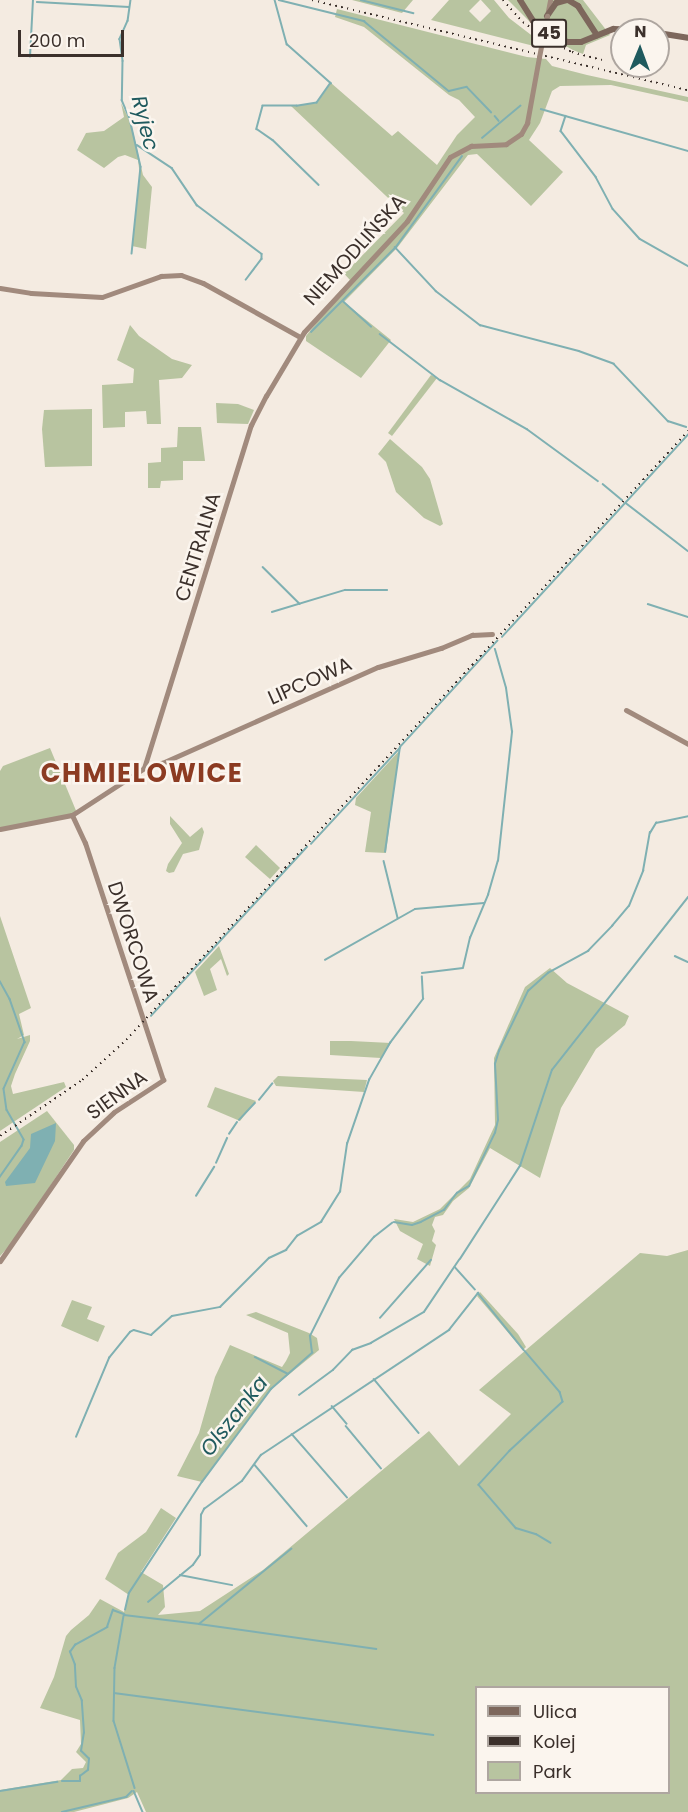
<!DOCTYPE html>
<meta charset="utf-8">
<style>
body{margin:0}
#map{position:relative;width:688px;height:1812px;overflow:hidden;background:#f4ebe1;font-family:Poppins,sans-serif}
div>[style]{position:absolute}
.green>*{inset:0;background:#b8c4a0}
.water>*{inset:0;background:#7fb0b2}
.stream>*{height:1.5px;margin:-0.75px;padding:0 0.75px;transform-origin:0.75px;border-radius:0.75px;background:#7fb0b2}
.secondary>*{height:5px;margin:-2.5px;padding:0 2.5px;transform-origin:2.5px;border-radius:2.5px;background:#a18a7d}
.primary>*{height:6px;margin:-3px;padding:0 3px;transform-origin:3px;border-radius:3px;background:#7d675c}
.rail>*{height:1.5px;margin-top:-0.75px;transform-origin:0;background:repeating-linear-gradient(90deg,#3b302b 0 1.5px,transparent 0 6px)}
.secondary-bridge>*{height:5px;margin:-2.5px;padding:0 2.5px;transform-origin:2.5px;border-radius:2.5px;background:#a18a7d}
span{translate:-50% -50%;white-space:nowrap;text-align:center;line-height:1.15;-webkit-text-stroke:5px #fbf5ee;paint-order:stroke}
.shield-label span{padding:2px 4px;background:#fbf5ee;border:2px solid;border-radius:4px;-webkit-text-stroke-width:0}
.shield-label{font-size:18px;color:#3b302b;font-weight:700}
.street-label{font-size:20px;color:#3b302b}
.water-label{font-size:21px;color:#1f5a5e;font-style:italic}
.district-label{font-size:26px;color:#8c3b22;font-weight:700;letter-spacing:1.5px}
.legend{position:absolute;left:475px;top:1686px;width:195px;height:108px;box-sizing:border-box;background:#fbf5ee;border:2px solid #aea6a0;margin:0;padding:8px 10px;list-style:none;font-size:18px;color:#3b302b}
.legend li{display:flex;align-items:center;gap:12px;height:30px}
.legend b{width:30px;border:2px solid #aea6a0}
.north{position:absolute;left:610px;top:18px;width:60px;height:60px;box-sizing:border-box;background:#fbf5ee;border:2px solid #aea6a0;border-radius:50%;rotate:1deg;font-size:16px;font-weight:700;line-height:24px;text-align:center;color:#3b302b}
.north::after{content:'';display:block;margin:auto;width:21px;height:27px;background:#1f5a5e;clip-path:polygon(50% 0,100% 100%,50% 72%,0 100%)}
.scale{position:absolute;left:18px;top:30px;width:106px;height:27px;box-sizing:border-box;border:3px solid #3b302b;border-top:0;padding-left:8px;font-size:18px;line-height:21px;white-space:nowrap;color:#3b302b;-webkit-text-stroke:4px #fbf5ee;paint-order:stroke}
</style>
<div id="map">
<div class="green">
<i style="clip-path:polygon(352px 0,413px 0,402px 13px)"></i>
<i style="clip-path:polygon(449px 0,480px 0,469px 11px,480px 22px,491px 11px,481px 0,494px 0,509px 18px,539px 41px,538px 47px,431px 20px)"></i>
<i style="clip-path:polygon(508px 0,583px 0,610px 35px,586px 45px,583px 54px,573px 50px,540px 32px)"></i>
<i style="clip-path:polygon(337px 9px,527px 57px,546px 59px,552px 66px,587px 75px,688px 97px,688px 102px,611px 85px,560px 86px,552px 91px,540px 123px,529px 140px,563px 172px,531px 206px,477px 154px,468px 155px,397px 248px,344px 302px,391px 340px,361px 378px,306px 341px,306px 336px,321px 317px,324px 309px,350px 280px,338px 267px,346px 272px,404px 213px,291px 106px,317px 103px,331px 83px,392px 136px,398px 131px,437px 165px,457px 135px,475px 117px,459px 100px,449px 95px,364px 27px,335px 17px)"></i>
<i style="clip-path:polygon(121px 103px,131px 123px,143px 175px,152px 187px,146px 249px,132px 246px,140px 176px,138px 160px,125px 155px,118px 157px,104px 168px,77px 150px,86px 133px,104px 131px,124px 117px)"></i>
<i style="clip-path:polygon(130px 325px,139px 336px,172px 359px,192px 365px,182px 378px,159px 380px,161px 424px,147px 424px,146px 411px,125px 412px,125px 427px,103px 428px,102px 385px,133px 383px,134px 369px,117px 360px)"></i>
<i style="clip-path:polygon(431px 375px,437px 378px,392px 436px,388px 433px)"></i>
<i style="clip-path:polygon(216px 403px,238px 404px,254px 410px,248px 424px,217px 423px)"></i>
<i style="clip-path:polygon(92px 409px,92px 466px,45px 467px,42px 429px,44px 410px)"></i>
<i style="clip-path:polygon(178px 427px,201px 427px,205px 461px,183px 461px,183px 480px,161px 481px,160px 488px,148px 488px,148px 463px,161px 462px,161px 448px,177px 447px)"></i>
<i style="clip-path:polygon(390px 439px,422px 467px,430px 479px,443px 524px,440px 526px,424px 518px,396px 492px,386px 462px,378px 454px)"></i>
<i style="clip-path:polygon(50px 748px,77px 813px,0 829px,0 771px,3px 766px)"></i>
<i style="clip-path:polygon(399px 751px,386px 853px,365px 852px,371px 812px,355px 805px,356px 798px)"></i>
<i style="clip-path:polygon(170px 816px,190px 837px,202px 827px,204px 832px,199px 850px,183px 854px,174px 872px,169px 873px,166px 871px,168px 864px,182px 843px,170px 824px)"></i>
<i style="clip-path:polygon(256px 845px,280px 868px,270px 879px,245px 857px)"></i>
<i style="clip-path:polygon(0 916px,31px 1008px,19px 1014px,24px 1035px,17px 1039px,30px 1035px,30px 1041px,15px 1074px,11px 1086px,13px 1094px,64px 1082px,66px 1087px,0 1131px)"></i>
<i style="clip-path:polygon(219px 946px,229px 974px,227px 976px,221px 959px,210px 969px,217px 990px,204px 996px,195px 972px)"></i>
<i style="clip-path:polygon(550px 968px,567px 983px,629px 1016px,625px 1025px,596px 1049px,561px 1108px,540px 1178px,490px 1148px,469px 1188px,453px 1201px,443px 1215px,435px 1217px,432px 1225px,435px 1231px,432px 1241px,436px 1245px,430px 1266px,417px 1259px,423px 1244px,400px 1231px,394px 1219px,413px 1222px,440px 1209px,470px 1179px,495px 1125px,494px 1058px,525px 987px)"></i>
<i style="clip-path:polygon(330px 1041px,351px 1041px,391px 1043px,381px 1058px,330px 1055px)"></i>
<i style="clip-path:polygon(278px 1076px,367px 1080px,364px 1092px,276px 1086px,273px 1081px)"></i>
<i style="clip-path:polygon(215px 1087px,256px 1101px,240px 1121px,207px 1107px)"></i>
<i style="clip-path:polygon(47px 1111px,74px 1145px,74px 1150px,13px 1242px,0 1256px,0 1142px)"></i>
<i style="clip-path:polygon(evenodd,688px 1250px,688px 1812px,146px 1812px,137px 1792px,128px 1798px,74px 1812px,0 1812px,0 1790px,61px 1780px,72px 1769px,83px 1768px,86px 1762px,76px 1752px,81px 1744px,80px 1720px,40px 1708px,54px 1677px,66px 1636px,71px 1630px,89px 1615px,100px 1599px,124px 1612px,129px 1595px,105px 1579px,118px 1553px,146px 1532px,161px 1508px,176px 1518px,141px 1572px,163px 1585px,165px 1607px,158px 1615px,200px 1611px,263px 1570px,429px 1431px,459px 1466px,511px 1414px,479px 1390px,640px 1253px,667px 1256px,688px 1250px,476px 1688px,668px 1688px,668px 1792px,476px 1792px,476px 1688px)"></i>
<i style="clip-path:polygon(480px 1292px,518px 1334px,526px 1347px,523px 1350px,477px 1296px)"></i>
<i style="clip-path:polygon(72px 1300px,92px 1307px,87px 1319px,105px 1326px,98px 1342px,61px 1326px)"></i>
<i style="clip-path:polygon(256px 1312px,309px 1333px,317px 1338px,319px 1350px,270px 1390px,202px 1482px,177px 1476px,199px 1433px,215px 1377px,230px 1345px,282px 1367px,286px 1361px,290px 1353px,288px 1333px,246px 1315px)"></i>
</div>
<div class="water">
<i style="clip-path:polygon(56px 1123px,55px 1141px,35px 1183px,6px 1186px,5px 1182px,30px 1148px,31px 1134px)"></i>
</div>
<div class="stream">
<i style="left:131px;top:0;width:21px;rotate:98deg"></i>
<i style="left:128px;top:21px;width:20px;rotate:114deg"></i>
<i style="left:120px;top:39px;width:22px;rotate:82deg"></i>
<i style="left:123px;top:61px;width:39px;rotate:91deg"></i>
<i style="left:122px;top:100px;width:21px;rotate:67deg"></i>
<i style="left:130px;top:119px;width:49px;rotate:77.1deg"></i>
<i style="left:141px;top:167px;width:87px;rotate:95.9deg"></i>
<i style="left:275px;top:0;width:46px;rotate:74.7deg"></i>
<i style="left:287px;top:44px;width:59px;rotate:41.6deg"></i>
<i style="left:331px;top:83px;width:24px;rotate:125deg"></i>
<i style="left:317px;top:103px;width:20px;rotate:171deg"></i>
<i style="left:297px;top:106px;width:34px;rotate:180deg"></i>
<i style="left:263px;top:106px;width:24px;rotate:105deg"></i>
<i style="left:257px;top:129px;width:19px;rotate:35deg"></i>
<i style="left:273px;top:140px;width:64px;rotate:44.4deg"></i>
<i style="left:279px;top:0;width:88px;rotate:13.9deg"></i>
<i style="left:364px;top:21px;width:110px;rotate:39.5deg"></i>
<i style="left:449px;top:91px;width:18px;rotate:-13deg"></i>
<i style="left:467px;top:87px;width:35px;rotate:46deg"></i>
<i style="left:361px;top:0;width:54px;rotate:14deg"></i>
<i style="left:37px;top:2px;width:92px;rotate:3.1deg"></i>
<i style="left:30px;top:57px;width:57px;rotate:-87deg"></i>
<i style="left:541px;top:109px;width:153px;rotate:15.9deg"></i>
<i style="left:495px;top:116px;width:6px;rotate:51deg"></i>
<i style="left:566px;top:116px;width:16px;rotate:108deg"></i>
<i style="left:561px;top:131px;width:58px;rotate:52.7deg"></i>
<i style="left:596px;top:177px;width:36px;rotate:62deg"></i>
<i style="left:613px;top:209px;width:40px;rotate:48deg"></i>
<i style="left:640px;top:239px;width:55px;rotate:29.4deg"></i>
<i style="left:482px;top:138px;width:50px;rotate:-40.1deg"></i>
<i style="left:137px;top:145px;width:42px;rotate:33.3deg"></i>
<i style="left:172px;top:168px;width:45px;rotate:56deg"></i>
<i style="left:197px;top:205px;width:81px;rotate:37deg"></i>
<i style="left:262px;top:254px;width:5px;rotate:90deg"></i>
<i style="left:262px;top:259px;width:26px;rotate:127deg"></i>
<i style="left:395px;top:247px;width:60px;rotate:47deg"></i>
<i style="left:436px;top:291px;width:56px;rotate:37.7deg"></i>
<i style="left:480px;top:325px;width:102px;rotate:14.7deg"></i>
<i style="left:579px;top:351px;width:37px;rotate:20deg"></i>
<i style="left:614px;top:364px;width:79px;rotate:46.5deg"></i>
<i style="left:668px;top:421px;width:19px;rotate:18deg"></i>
<i style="left:343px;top:301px;width:38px;rotate:42deg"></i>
<i style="left:311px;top:332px;width:120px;rotate:-45deg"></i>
<i style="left:396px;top:247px;width:112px;rotate:-54deg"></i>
<i style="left:380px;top:334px;width:76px;rotate:37.5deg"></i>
<i style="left:440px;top:380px;width:100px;rotate:29.4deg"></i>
<i style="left:527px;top:429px;width:88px;rotate:36.2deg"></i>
<i style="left:603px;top:484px;width:25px;rotate:40deg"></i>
<i style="left:626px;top:503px;width:78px;rotate:37.7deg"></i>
<i style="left:263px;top:567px;width:52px;rotate:45deg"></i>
<i style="left:648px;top:604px;width:42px;rotate:18deg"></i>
<i style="left:272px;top:612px;width:76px;rotate:-16.8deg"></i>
<i style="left:345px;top:590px;width:42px"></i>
<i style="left:502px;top:637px;width:275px;rotate:-47.4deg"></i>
<i style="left:311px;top:844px;width:131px;rotate:-47.2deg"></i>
<i style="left:385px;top:852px;width:106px;rotate:-81.9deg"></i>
<i style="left:400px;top:747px;width:144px;rotate:-47.5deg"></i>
<i style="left:384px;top:861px;width:59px;rotate:76.2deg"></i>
<i style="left:675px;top:956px;width:14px;rotate:25deg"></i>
<i style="left:325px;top:960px;width:103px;rotate:-29.5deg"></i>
<i style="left:415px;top:909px;width:69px;rotate:-5deg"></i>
<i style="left:422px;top:973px;width:41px;rotate:-7deg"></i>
<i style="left:463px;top:968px;width:31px;rotate:-77deg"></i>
<i style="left:470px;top:938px;width:47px;rotate:-67.3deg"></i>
<i style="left:488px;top:895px;width:35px;rotate:-74deg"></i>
<i style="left:498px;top:861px;width:130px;rotate:-83.8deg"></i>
<i style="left:512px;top:732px;width:44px;rotate:-97.8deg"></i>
<i style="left:506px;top:688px;width:40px;rotate:-106deg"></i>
<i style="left:0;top:981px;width:21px;rotate:61deg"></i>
<i style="left:10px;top:999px;width:46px;rotate:70.8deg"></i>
<i style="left:25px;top:1042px;width:51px;rotate:114.1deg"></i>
<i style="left:4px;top:1089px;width:21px;rotate:82deg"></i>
<i style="left:7px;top:1110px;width:34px;rotate:60deg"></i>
<i style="left:24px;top:1140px;width:6px;rotate:108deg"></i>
<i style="left:22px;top:1146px;width:38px;rotate:125deg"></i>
<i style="left:151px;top:1016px;width:230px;rotate:-47.3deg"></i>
<i style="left:259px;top:1100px;width:21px;rotate:-51deg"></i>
<i style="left:239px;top:1120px;width:23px;rotate:-47deg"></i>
<i style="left:229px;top:1134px;width:14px;rotate:-56deg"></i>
<i style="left:216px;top:1163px;width:27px;rotate:-66deg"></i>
<i style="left:196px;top:1196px;width:34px;rotate:-58deg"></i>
<i style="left:394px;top:1222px;width:18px;rotate:9deg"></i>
<i style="left:412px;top:1225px;width:9px;rotate:-18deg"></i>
<i style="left:421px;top:1222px;width:26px;rotate:-28deg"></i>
<i style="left:444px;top:1210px;width:21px;rotate:-53deg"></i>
<i style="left:457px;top:1193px;width:14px;rotate:-30deg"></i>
<i style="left:469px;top:1186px;width:59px;rotate:-63.9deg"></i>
<i style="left:495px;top:1133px;width:13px;rotate:-77deg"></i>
<i style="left:498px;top:1120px;width:56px;rotate:-93.1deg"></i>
<i style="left:495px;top:1064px;width:14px;rotate:-73deg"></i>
<i style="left:499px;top:1051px;width:67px;rotate:-64.2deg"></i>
<i style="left:528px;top:991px;width:27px;rotate:-42deg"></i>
<i style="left:548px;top:973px;width:46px;rotate:-28.8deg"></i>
<i style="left:588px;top:951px;width:35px;rotate:-46deg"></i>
<i style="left:612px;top:926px;width:26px;rotate:-50deg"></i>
<i style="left:629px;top:906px;width:38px;rotate:-68deg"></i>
<i style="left:643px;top:871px;width:39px;rotate:-80deg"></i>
<i style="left:650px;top:833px;width:12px;rotate:-59deg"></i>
<i style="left:656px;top:823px;width:33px;rotate:-12deg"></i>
<i style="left:460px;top:1259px;width:111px;rotate:-57.2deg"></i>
<i style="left:520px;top:1166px;width:101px;rotate:-71.6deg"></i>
<i style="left:552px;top:1070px;width:220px;rotate:-51.8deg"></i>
<i style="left:455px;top:1267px;width:30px;rotate:48deg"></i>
<i style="left:478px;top:1293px;width:73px;rotate:51.1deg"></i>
<i style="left:380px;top:1318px;width:77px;rotate:-48.7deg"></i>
<i style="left:525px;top:1351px;width:54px;rotate:49.5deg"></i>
<i style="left:560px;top:1392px;width:10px;rotate:73deg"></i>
<i style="left:563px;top:1402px;width:72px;rotate:137.2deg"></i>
<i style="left:510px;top:1451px;width:46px;rotate:132.4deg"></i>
<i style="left:479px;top:1485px;width:57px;rotate:49.3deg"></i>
<i style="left:516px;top:1528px;width:21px;rotate:17deg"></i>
<i style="left:536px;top:1534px;width:17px;rotate:31deg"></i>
<i style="left:255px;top:1357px;width:37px;rotate:27deg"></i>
<i style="left:374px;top:1379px;width:70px;rotate:50.2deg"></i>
<i style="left:299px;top:1395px;width:42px;rotate:-36.3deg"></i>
<i style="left:333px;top:1370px;width:28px;rotate:-46deg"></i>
<i style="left:352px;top:1350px;width:20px;rotate:-20deg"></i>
<i style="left:371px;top:1343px;width:61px;rotate:-30.3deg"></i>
<i style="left:424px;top:1312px;width:63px;rotate:-56.1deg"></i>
<i style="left:332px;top:1406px;width:23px;rotate:50deg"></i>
<i style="left:346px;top:1426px;width:55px;rotate:50.2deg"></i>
<i style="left:292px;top:1434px;width:84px;rotate:48.9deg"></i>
<i style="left:76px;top:1437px;width:86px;rotate:-67.3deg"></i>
<i style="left:109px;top:1358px;width:33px;rotate:-51deg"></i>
<i style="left:130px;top:1332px;width:4px;rotate:-27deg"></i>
<i style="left:134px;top:1330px;width:18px;rotate:16deg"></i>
<i style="left:151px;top:1335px;width:28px;rotate:-42deg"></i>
<i style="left:172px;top:1316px;width:49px;rotate:-10.6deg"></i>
<i style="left:220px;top:1307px;width:69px;rotate:-45deg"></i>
<i style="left:269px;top:1258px;width:19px;rotate:-25deg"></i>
<i style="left:286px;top:1250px;width:18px;rotate:-52deg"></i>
<i style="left:297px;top:1236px;width:28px;rotate:-30deg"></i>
<i style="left:321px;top:1222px;width:36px;rotate:-58deg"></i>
<i style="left:340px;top:1192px;width:49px;rotate:-81.7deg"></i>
<i style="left:347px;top:1144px;width:68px;rotate:-71deg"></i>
<i style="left:369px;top:1080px;width:43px;rotate:-60.4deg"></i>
<i style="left:390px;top:1043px;width:55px;rotate:-53.1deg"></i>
<i style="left:423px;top:999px;width:22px;rotate:-93deg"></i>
<i style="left:255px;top:1465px;width:80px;rotate:49.6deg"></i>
<i style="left:180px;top:1575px;width:53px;rotate:10.9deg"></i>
<i style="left:148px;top:1602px;width:58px;rotate:-39.4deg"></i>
<i style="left:193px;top:1565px;width:12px;rotate:-55deg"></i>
<i style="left:200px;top:1555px;width:40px;rotate:-88.6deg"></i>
<i style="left:201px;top:1515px;width:7px;rotate:-63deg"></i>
<i style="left:204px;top:1509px;width:47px;rotate:-36.4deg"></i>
<i style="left:242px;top:1481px;width:32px;rotate:-54deg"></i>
<i style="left:261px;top:1455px;width:226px;rotate:-33.6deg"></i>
<i style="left:449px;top:1330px;width:47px;rotate:-51.9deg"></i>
<i style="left:125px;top:1610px;width:17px;rotate:-77deg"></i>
<i style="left:129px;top:1593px;width:133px;rotate:-56.7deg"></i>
<i style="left:202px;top:1482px;width:116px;rotate:-53.4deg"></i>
<i style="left:271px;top:1389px;width:55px;rotate:-41.3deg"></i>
<i style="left:312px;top:1353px;width:17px;rotate:-97deg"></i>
<i style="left:310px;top:1336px;width:65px;rotate:-63.4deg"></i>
<i style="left:339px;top:1278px;width:54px;rotate:-49.5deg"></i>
<i style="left:374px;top:1237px;width:23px;rotate:-38deg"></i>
<i style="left:124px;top:1615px;width:76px;rotate:6.8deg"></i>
<i style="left:199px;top:1624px;width:119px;rotate:-39.2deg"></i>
<i style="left:124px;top:1616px;width:53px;rotate:99.8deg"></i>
<i style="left:115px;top:1668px;width:53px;rotate:91.1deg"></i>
<i style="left:114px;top:1721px;width:70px;rotate:72.6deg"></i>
<i style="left:199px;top:1624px;width:179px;rotate:8deg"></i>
<i style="left:114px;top:1693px;width:322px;rotate:7.5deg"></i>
<i style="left:62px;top:1781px;width:18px"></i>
<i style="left:80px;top:1781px;width:5px;rotate:-90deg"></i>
<i style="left:80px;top:1776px;width:10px;rotate:-37deg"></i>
<i style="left:88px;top:1770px;width:11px;rotate:-85deg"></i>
<i style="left:89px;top:1759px;width:11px;rotate:-135deg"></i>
<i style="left:81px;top:1751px;width:18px;rotate:-81deg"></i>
<i style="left:84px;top:1733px;width:32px;rotate:-94deg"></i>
<i style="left:82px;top:1701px;width:15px;rotate:-113deg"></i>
<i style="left:76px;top:1687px;width:22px;rotate:-93deg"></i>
<i style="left:75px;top:1665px;width:14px;rotate:-111deg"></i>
<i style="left:70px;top:1652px;width:9px;rotate:-54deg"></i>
<i style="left:75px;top:1645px;width:37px;rotate:-29deg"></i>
<i style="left:107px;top:1627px;width:18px;rotate:-71deg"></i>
<i style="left:113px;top:1610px;width:12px;rotate:20deg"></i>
<i style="left:0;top:1791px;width:58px;rotate:-9deg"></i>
<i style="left:134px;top:1791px;width:23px;rotate:67deg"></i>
<i style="left:62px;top:1812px;width:66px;rotate:-13.2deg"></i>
<i style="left:126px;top:1797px;width:8px;rotate:-45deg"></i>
</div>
<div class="secondary">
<i style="left:547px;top:16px;width:16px;rotate:-79deg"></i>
<i style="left:0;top:288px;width:31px;rotate:9deg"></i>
<i style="left:31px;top:293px;width:71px;rotate:3.2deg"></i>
<i style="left:102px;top:297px;width:63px;rotate:-19.6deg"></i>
<i style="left:161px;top:276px;width:20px;rotate:-3deg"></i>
<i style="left:181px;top:275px;width:23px;rotate:20deg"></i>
<i style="left:203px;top:283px;width:111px;rotate:29.1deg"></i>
<i style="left:626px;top:710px;width:71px;rotate:28.7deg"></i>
<i style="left:144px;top:768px;width:19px;rotate:-16deg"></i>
<i style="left:162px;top:763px;width:236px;rotate:-24deg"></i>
<i style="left:378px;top:667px;width:66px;rotate:-16.8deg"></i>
<i style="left:441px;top:648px;width:34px;rotate:-23deg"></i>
<i style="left:472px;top:635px;width:20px;rotate:-3deg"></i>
<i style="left:0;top:829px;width:73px;rotate:-11deg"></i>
<i style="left:72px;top:815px;width:86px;rotate:-33.1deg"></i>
<i style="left:144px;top:768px;width:359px;rotate:-72.7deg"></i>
<i style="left:251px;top:425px;width:33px;rotate:-63deg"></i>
<i style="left:266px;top:396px;width:74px;rotate:-59.3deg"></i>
<i style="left:304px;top:332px;width:151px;rotate:-47.1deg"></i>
<i style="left:407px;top:221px;width:77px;rotate:-56.1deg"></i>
<i style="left:450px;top:157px;width:24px;rotate:-28deg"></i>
<i style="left:471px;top:146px;width:35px;rotate:-3deg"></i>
<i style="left:506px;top:144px;width:18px;rotate:-34deg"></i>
<i style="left:521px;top:134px;width:13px;rotate:-61deg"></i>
<i style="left:527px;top:123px;width:67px;rotate:-79.7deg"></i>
<i style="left:0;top:1261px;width:146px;rotate:-55.3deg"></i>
<i style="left:83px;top:1141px;width:42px;rotate:-43.1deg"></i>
<i style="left:114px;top:1112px;width:59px;rotate:-33.1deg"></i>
<i style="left:163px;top:1080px;width:250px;rotate:-108.2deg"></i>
<i style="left:85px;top:843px;width:31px;rotate:-115deg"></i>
</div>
<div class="primary">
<i style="left:520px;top:0;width:25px;rotate:58deg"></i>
<i style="left:533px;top:21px;width:30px;rotate:37deg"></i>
<i style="left:557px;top:39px;width:11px;rotate:15deg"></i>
<i style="left:568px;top:42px;width:13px"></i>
<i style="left:581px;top:42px;width:35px;rotate:-22deg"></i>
<i style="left:614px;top:29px;width:28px;rotate:2deg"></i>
<i style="left:568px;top:0;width:12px;rotate:31deg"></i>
<i style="left:578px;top:6px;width:35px;rotate:57deg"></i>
<i style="left:547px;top:16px;width:16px;rotate:-55deg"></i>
<i style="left:556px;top:3px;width:11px;rotate:-15deg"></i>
<i style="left:658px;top:33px;width:30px;rotate:9deg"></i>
</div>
<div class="rail">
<i style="left:312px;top:0;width:387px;rotate:13.5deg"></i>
<i style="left:503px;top:0;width:30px;rotate:48deg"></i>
<i style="left:523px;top:22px;width:31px;rotate:36deg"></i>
<i style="left:548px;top:40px;width:27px;rotate:27deg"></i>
<i style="left:572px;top:52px;width:31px;rotate:15deg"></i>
<i style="left:0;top:1136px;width:99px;rotate:-34.3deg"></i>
<i style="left:82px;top:1080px;width:59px;rotate:-42.3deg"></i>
<i style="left:126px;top:1040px;width:829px;rotate:-47.3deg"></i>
</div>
<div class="secondary-bridge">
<i style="left:539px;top:57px;width:42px;rotate:-79deg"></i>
</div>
<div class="shield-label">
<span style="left:549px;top:33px">45</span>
</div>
<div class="street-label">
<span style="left:355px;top:250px;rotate:-48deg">NIEMODLIŃSKA</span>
<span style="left:198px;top:547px;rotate:-73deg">CENTRALNA</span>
<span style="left:310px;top:681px;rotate:-24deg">LIPCOWA</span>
<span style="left:133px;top:942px;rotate:72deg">DWORCOWA</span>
<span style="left:117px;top:1095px;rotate:-36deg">SIENNA</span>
</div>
<div class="water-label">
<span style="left:145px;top:123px;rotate:76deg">Ryjec</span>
<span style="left:234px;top:1416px;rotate:-52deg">Olszanka</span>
</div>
<div class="district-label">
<span style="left:142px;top:774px">CHMIELOWICE</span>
</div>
<ul class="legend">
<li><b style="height:8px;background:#7d675c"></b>Ulica</li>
<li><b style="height:8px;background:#3b302b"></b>Kolej</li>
<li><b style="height:16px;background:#b8c4a0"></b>Park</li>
</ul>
<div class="north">N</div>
<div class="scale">200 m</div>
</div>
